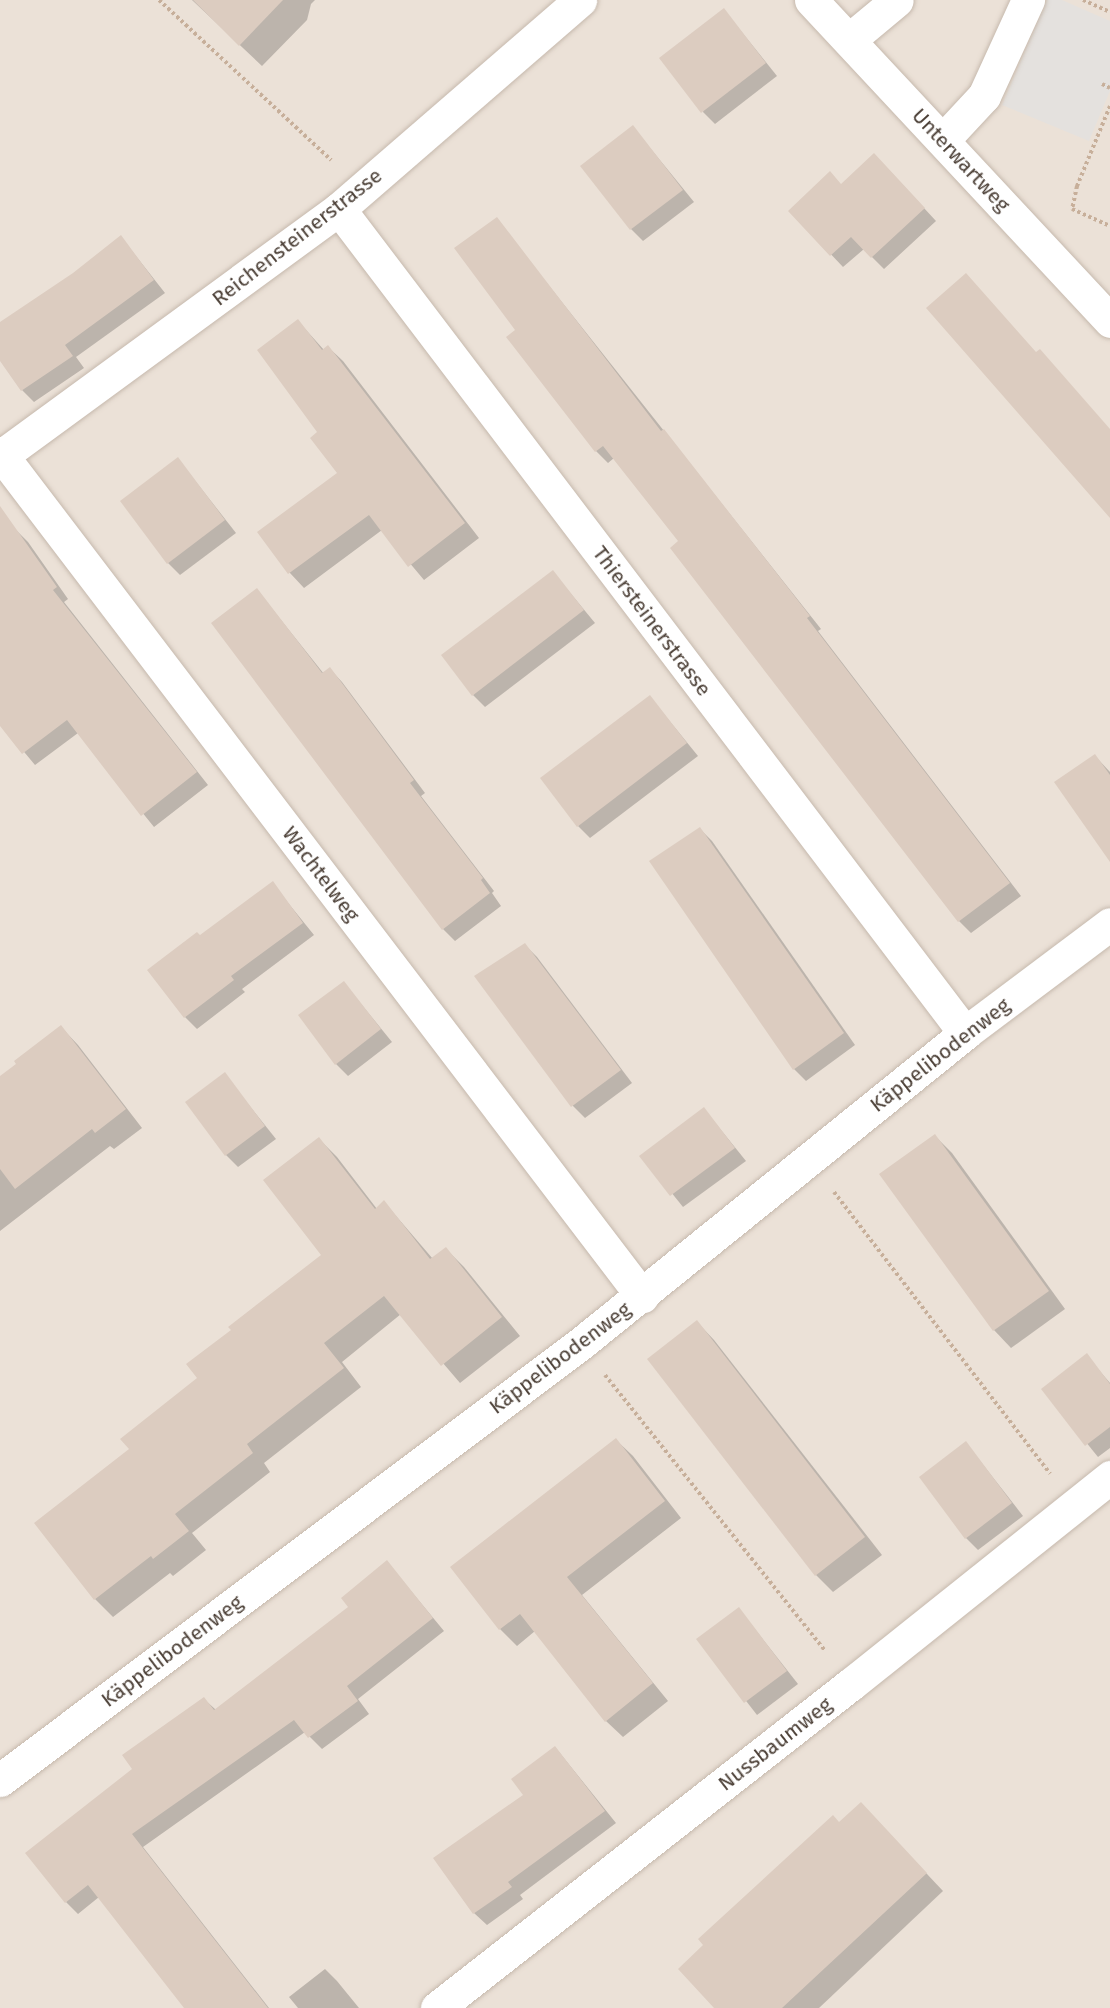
<!DOCTYPE html>
<meta charset="utf-8">
<style>
body{margin:0}
#map{position:relative;width:1110px;height:2008px;overflow:hidden;background:#f6f0e9;font-family:"Fira Sans",sans-serif}
div>[style]{position:absolute}
.residential>*{inset:0;background:#ebe1d7}
.parking>*{inset:0;background:#e4e1de}
.shadow>*{inset:0;background:#0003}
.building>*{inset:0;background:#dcccc0}
.path>*{height:4px;margin-top:-2px;transform-origin:0;background:repeating-linear-gradient(90deg,#c7af9a 0 3px,transparent 0 6px)}
.roads{filter:drop-shadow(0 0 2px #c6b9ad) drop-shadow(0 0 2px #c6b9ad)}
.minor>*{height:33px;margin:-16.5px;padding:0 16.5px;transform-origin:16.5px;border-radius:16.5px;background:#fff}
span{translate:-50% -50%;white-space:nowrap;text-align:center;line-height:1.15;-webkit-text-stroke:4.5px #fff;paint-order:stroke}
.street-label{font-size:21px;color:#4b3f36}
</style>
<div id="map">
<div class="residential">
<i style="clip-path:polygon(0 0,1110px 0,1110px 2008px,0 2008px)"></i>
</div>
<div class="parking">
<i style="clip-path:polygon(1047px 0,1062px 0,1110px 21px,1110px 91px,1089px 141px,1002px 105px)"></i>
</div>
<div class="shadow">
<i style="clip-path:polygon(192px 0,315px 0,311px 4px,307px 20px,262px 66px)"></i>
<i style="clip-path:polygon(724px 10px,777px 76px,715px 124px,703px 112px)"></i>
<i style="clip-path:polygon(633px 127px,694px 202px,643px 241px,631px 229px)"></i>
<i style="clip-path:polygon(886px 167px,936px 221px,884px 269px,864px 249px,843px 267px,790px 211px)"></i>
<i style="clip-path:polygon(496px 219px,821px 629px,818px 631px,1021px 896px,971px 933px,959px 921px,680px 542px,614px 458px,608px 463px,596px 451px,517px 331px)"></i>
<i style="clip-path:polygon(121px 237px,165px 293px,76px 357px,84px 368px,34px 402px,22px 390px,0 358px,0 324px,74px 274px)"></i>
<i style="clip-path:polygon(298px 321px,324px 350px,328px 347px,343px 361px,479px 538px,424px 580px,382px 530px,304px 588px,290px 573px,259px 532px,339px 473px)"></i>
<i style="clip-path:polygon(178px 459px,236px 533px,180px 575px,168px 563px)"></i>
<i style="clip-path:polygon(16px 530px,28px 542px,68px 599px,64px 602px,208px 785px,154px 827px,78px 733px,35px 765px,0 723px,0 541px)"></i>
<i style="clip-path:polygon(553px 572px,595px 623px,485px 707px,473px 695px)"></i>
<i style="clip-path:polygon(257px 590px,324px 674px,330px 669px,342px 682px,425px 793px,421px 796px,494px 891px,492px 893px,501px 906px,455px 941px,443px 929px)"></i>
<i style="clip-path:polygon(650px 697px,698px 756px,590px 838px,578px 826px)"></i>
<i style="clip-path:polygon(1095px 756px,1110px 772px,1110px 859px)"></i>
<i style="clip-path:polygon(700px 829px,712px 841px,855px 1045px,806px 1081px,794px 1069px)"></i>
<i style="clip-path:polygon(272px 883px,314px 935px,242px 989px,245px 992px,197px 1029px,185px 1017px,200px 937px)"></i>
<i style="clip-path:polygon(525px 945px,537px 957px,632px 1083px,585px 1118px,573px 1106px)"></i>
<i style="clip-path:polygon(344px 983px,392px 1042px,348px 1076px,336px 1064px)"></i>
<i style="clip-path:polygon(61px 1027px,78px 1045px,142px 1128px,114px 1149px,110px 1146px,0 1231px,0 1078px)"></i>
<i style="clip-path:polygon(224px 1074px,276px 1139px,238px 1167px,226px 1155px)"></i>
<i style="clip-path:polygon(704px 1109px,746px 1161px,683px 1207px,642px 1156px)"></i>
<i style="clip-path:polygon(935px 1136px,952px 1153px,1065px 1309px,1011px 1348px,994px 1330px)"></i>
<i style="clip-path:polygon(319px 1139px,337px 1157px,377px 1209px,384px 1202px,433px 1259px,446px 1249px,464px 1267px,520px 1336px,460px 1383px,401px 1314px,342px 1362px,361px 1387px,264px 1463px,270px 1472px,192px 1533px,206px 1550px,173px 1576px,170px 1573px,113px 1617px,95px 1599px,131px 1449px,199px 1378px,233px 1330px,323px 1255px)"></i>
<i style="clip-path:polygon(697px 1322px,714px 1340px,882px 1555px,833px 1592px,816px 1575px)"></i>
<i style="clip-path:polygon(1086px 1355px,1110px 1383px,1110px 1448px,1098px 1457px,1043px 1389px)"></i>
<i style="clip-path:polygon(616px 1440px,633px 1456px,681px 1518px,582px 1595px,668px 1701px,623px 1737px,606px 1721px,535px 1631px,517px 1646px,500px 1629px,452px 1567px)"></i>
<i style="clip-path:polygon(966px 1443px,1023px 1516px,978px 1550px,966px 1538px)"></i>
<i style="clip-path:polygon(387px 1562px,444px 1631px,358px 1699px,369px 1714px,322px 1749px,305px 1732px,143px 1847px,269px 2008px,186px 2008px,99px 1897px,78px 1914px,66px 1902px,134px 1769px,204px 1699px,216px 1710px,350px 1608px)"></i>
<i style="clip-path:polygon(739px 1609px,798px 1684px,757px 1715px,698px 1639px)"></i>
<i style="clip-path:polygon(555px 1747px,616px 1823px,520px 1895px,523px 1899px,487px 1925px,474px 1913px,435px 1858px,525px 1795px)"></i>
<i style="clip-path:polygon(878px 1822px,943px 1891px,819px 2008px,716px 2008px,840px 1824px)"></i>
<i style="clip-path:polygon(325px 1969px,337px 1981px,359px 2008px,298px 2008px,289px 1997px)"></i>
</div>
<div class="building">
<i style="clip-path:polygon(193px 0,283px 0,239px 46px)"></i>
<i style="clip-path:polygon(724px 8px,766px 63px,701px 113px,659px 58px)"></i>
<i style="clip-path:polygon(633px 125px,683px 190px,630px 230px,580px 166px)"></i>
<i style="clip-path:polygon(874px 153px,925px 208px,871px 258px,851px 237px,830px 256px,788px 211px,830px 171px,841px 184px)"></i>
<i style="clip-path:polygon(497px 217px,661px 431px,664px 429px,810px 616px,807px 618px,1010px 883px,958px 922px,670px 548px,678px 541px,603px 446px,595px 452px,506px 337px,515px 330px,454px 248px)"></i>
<i style="clip-path:polygon(121px 235px,154px 280px,65px 345px,73px 356px,21px 391px,0 361px,0 322px,73px 273px)"></i>
<i style="clip-path:polygon(966px 273px,1036px 352px,1040px 349px,1110px 429px,1110px 518px,926px 308px)"></i>
<i style="clip-path:polygon(298px 319px,322px 350px,328px 345px,465px 523px,408px 567px,369px 515px,288px 574px,257px 532px,337px 473px,310px 438px,317px 432px,257px 350px)"></i>
<i style="clip-path:polygon(178px 457px,225px 520px,167px 564px,120px 501px)"></i>
<i style="clip-path:polygon(0 506px,57px 587px,53px 590px,197px 772px,141px 816px,67px 720px,22px 754px,0 726px)"></i>
<i style="clip-path:polygon(553px 570px,584px 610px,472px 696px,441px 655px)"></i>
<i style="clip-path:polygon(257px 588px,322px 673px,330px 667px,414px 780px,410px 783px,483px 878px,481px 880px,490px 893px,442px 930px,211px 623px)"></i>
<i style="clip-path:polygon(650px 695px,687px 743px,577px 827px,540px 778px)"></i>
<i style="clip-path:polygon(1095px 754px,1110px 775px,1110px 862px,1054px 782px)"></i>
<i style="clip-path:polygon(700px 827px,844px 1033px,793px 1070px,649px 861px)"></i>
<i style="clip-path:polygon(273px 881px,303px 923px,231px 976px,234px 980px,184px 1018px,147px 970px,197px 932px,200px 935px)"></i>
<i style="clip-path:polygon(525px 943px,621px 1070px,571px 1107px,474px 976px)"></i>
<i style="clip-path:polygon(344px 981px,381px 1029px,335px 1065px,298px 1015px)"></i>
<i style="clip-path:polygon(61px 1025px,126px 1109px,95px 1133px,92px 1129px,15px 1189px,0 1169px,0 1076px,16px 1064px,14px 1061px)"></i>
<i style="clip-path:polygon(225px 1072px,265px 1126px,225px 1156px,185px 1102px)"></i>
<i style="clip-path:polygon(704px 1107px,735px 1148px,670px 1196px,639px 1156px)"></i>
<i style="clip-path:polygon(935px 1134px,1049px 1291px,993px 1331px,879px 1174px)"></i>
<i style="clip-path:polygon(319px 1137px,375px 1209px,384px 1200px,430px 1259px,446px 1247px,502px 1317px,441px 1366px,384px 1296px,324px 1343px,344px 1368px,247px 1444px,253px 1453px,175px 1514px,189px 1531px,153px 1559px,151px 1556px,94px 1600px,34px 1523px,129px 1449px,120px 1439px,197px 1378px,186px 1364px,231px 1330px,228px 1327px,321px 1255px,263px 1180px)"></i>
<i style="clip-path:polygon(697px 1320px,865px 1537px,815px 1576px,647px 1359px)"></i>
<i style="clip-path:polygon(1087px 1353px,1110px 1384px,1110px 1427px,1085px 1446px,1041px 1389px)"></i>
<i style="clip-path:polygon(616px 1438px,665px 1501px,567px 1577px,653px 1683px,605px 1722px,520px 1614px,499px 1630px,450px 1567px)"></i>
<i style="clip-path:polygon(966px 1441px,1012px 1503px,965px 1539px,919px 1477px)"></i>
<i style="clip-path:polygon(387px 1560px,433px 1618px,347px 1686px,358px 1701px,308px 1738px,294px 1720px,132px 1834px,268px 2008px,184px 2008px,88px 1885px,65px 1903px,25px 1853px,132px 1769px,122px 1755px,204px 1697px,214px 1710px,348px 1607px,341px 1598px)"></i>
<i style="clip-path:polygon(739px 1607px,787px 1671px,744px 1703px,696px 1639px)"></i>
<i style="clip-path:polygon(555px 1746px,605px 1811px,508px 1882px,512px 1887px,473px 1914px,433px 1858px,523px 1795px,511px 1779px)"></i>
<i style="clip-path:polygon(861px 1802px,927px 1873px,782px 2008px,714px 2008px,678px 1969px,703px 1945px,698px 1939px,833px 1815px,839px 1822px)"></i>
</div>
<div class="path">
<i style="left:159px;top:0;width:235px;rotate:42.9deg"></i>
<i style="left:1083px;top:0;width:30px;rotate:24deg"></i>
<i style="left:1102px;top:84px;width:9px;rotate:27deg"></i>
<i style="left:1110px;top:106px;width:87px;rotate:112.4deg"></i>
<i style="left:1077px;top:186px;width:24px;rotate:102deg"></i>
<i style="left:1072px;top:209px;width:42px;rotate:24.1deg"></i>
<i style="left:834px;top:1192px;width:355px;rotate:52.5deg"></i>
<i style="left:605px;top:1375px;width:353px;rotate:51.4deg"></i>
</div>
<div class="roads">
<div class="minor">
<i style="left:811px;top:0;width:439px;rotate:47deg"></i>
<i style="left:849px;top:40px;width:62px;rotate:-39.8deg"></i>
<i style="left:943px;top:140px;width:60px;rotate:-47deg"></i>
<i style="left:984px;top:96px;width:106px;rotate:-65.4deg"></i>
<i style="left:339px;top:209px;width:1035px;rotate:52.78deg"></i>
<i style="left:0;top:453px;width:1060px;rotate:52.71deg"></i>
<i style="left:0;top:457px;width:420px;rotate:-36.2deg"></i>
<i style="left:339px;top:209px;width:319px;rotate:-40.9deg"></i>
<i style="left:0;top:1780px;width:726px;rotate:-36.93deg"></i>
<i style="left:580px;top:1344px;width:495px;rotate:-38.9deg"></i>
<i style="left:965px;top:1033px;width:181px;rotate:-36.9deg"></i>
<i style="left:437px;top:2008px;width:526px;rotate:-38.05deg"></i>
<i style="left:851px;top:1684px;width:332px;rotate:-38.6deg"></i>
</div>
</div>
<div class="street-label">
<span style="left:961px;top:160px;rotate:47deg">Unterwartweg</span>
<span style="left:297px;top:237px;rotate:-38deg">Reichensteinerstrasse</span>
<span style="left:652px;top:621px;rotate:53deg">Thiersteinerstrasse</span>
<span style="left:321px;top:874px;rotate:53deg">Wachtelweg</span>
<span style="left:940px;top:1055px;rotate:-38deg">Käppelibodenweg</span>
<span style="left:560px;top:1358px;rotate:-37deg">Käppelibodenweg</span>
<span style="left:172px;top:1651px;rotate:-37deg">Käppelibodenweg</span>
<span style="left:775px;top:1744px;rotate:-38deg">Nussbaumweg</span>
</div>
</div>
